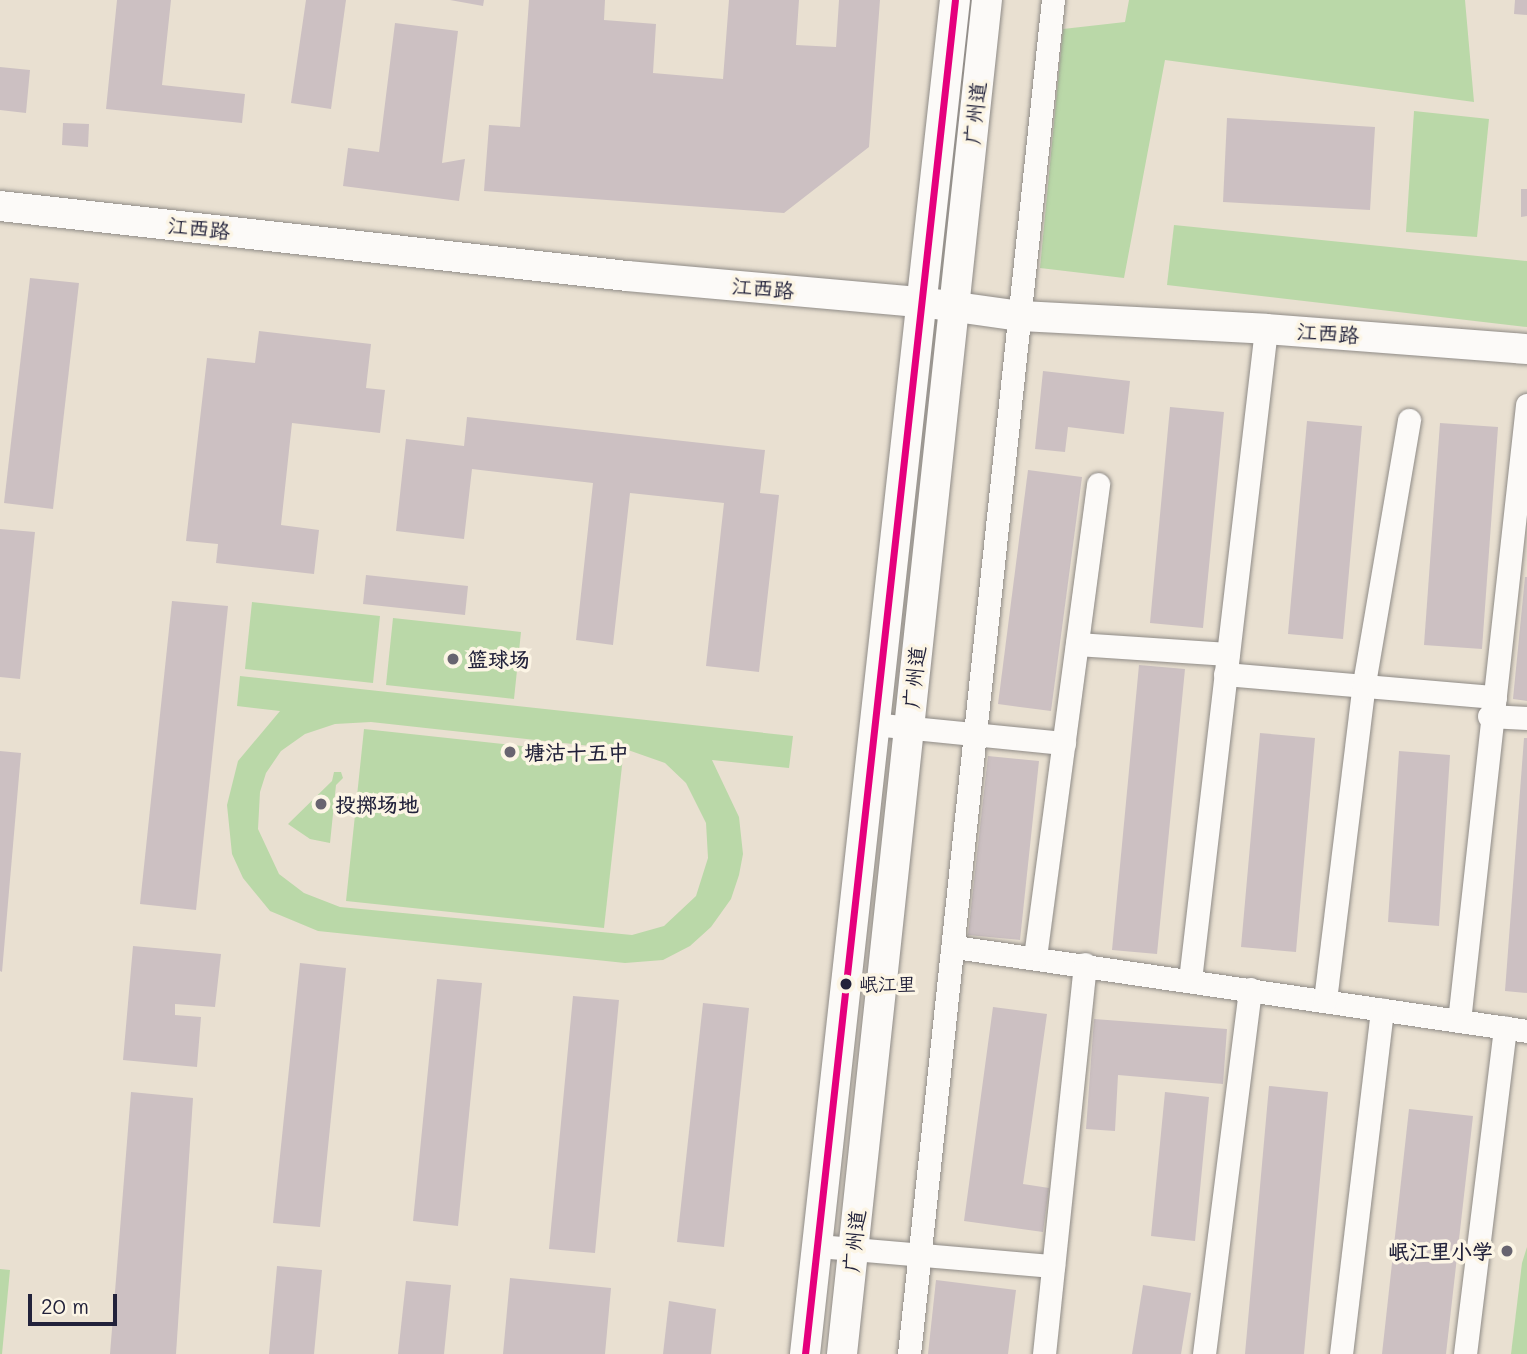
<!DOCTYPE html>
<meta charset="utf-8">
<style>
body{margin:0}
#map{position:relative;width:1527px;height:1354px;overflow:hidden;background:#e9e0d1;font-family:Mali,"LXGW WenKai TC",sans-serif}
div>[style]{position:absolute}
.green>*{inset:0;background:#bad8a8}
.building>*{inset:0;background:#ccc0c2}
.roads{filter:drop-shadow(0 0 2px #8f8b87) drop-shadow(0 0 2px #8f8b87)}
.minor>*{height:23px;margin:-11.5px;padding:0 11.5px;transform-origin:11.5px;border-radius:11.5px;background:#fcfaf8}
.tertiary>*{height:30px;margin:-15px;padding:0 15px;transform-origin:15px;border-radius:15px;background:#fcfaf8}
.bus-1>*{height:7px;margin:-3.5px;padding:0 3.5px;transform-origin:3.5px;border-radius:3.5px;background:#e5007d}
.dots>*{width:19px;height:19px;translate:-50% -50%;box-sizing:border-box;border:4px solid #fcf5e5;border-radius:50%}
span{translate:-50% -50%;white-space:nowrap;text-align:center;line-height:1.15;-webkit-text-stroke:7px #fcf5e5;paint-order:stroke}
.bus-label{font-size:19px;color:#22223b}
.left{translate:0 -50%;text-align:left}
.street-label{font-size:21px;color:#22223b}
.poi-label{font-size:21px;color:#22223b;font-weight:700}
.right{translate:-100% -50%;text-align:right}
.scale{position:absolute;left:28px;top:1294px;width:89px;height:32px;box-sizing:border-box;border:4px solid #22223b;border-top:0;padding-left:9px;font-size:21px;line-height:24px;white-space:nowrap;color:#22223b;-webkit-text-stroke:5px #fcf5e5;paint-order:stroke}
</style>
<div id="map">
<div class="green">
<i style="clip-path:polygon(1129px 0,1465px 0,1474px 102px,1165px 60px,1124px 278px,1040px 268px,1063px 29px,1125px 22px)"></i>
<i style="clip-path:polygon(1414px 111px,1489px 119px,1477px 237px,1406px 232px)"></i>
<i style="clip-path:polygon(1174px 225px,1527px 261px,1527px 327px,1167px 285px)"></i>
<i style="clip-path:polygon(252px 602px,380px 616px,373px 683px,245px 669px)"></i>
<i style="clip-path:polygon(393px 618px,521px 632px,514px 699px,386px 685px)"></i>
<i style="clip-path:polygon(evenodd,240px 676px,793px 736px,789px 768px,712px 760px,739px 817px,743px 854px,739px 875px,731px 899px,711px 927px,690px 946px,663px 960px,625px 963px,318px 931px,270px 911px,243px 878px,232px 854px,227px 805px,238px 761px,280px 711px,237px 706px,240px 676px,371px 722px,628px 750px,665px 763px,686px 783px,706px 823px,708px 858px,696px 896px,664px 926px,632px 935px,340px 907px,304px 893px,279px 874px,258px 829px,260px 792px,266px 773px,281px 751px,305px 734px,335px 724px,371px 722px)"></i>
<i style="clip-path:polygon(364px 729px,623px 757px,604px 928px,346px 901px)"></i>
<i style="clip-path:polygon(334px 772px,341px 772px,343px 778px,336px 785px,330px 843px,310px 839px,288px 824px,332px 781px)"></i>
<i style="clip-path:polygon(1527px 1247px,1527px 1354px,1511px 1354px,1522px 1263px)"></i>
<i style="clip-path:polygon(0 1269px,10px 1270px,2px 1354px,0 1354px)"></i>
</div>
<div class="building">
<i style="clip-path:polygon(117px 0,171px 0,162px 85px,245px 94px,242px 123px,106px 109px)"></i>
<i style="clip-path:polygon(306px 0,346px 0,331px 109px,291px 103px)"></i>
<i style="clip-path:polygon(450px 0,484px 0,483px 6px)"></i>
<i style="clip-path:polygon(529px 0,605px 0,604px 20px,656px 24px,653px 73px,723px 79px,729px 0,799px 0,796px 45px,836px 47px,839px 0,880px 0,869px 147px,784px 213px,484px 191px,489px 125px,520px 127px)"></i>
<i style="clip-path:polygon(1515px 0,1527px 0,1527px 15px,1514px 14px)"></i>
<i style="clip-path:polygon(395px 23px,458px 31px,442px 163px,465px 159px,459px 201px,343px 186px,348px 148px,379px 152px)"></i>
<i style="clip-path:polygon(0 67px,30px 70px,26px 113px,0 110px)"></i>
<i style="clip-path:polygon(1227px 118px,1375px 127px,1370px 210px,1223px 202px)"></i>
<i style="clip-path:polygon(63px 123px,89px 124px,88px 147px,62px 145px)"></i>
<i style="clip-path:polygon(1521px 189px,1527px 189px,1527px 216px,1521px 217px)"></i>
<i style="clip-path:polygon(30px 278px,79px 283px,53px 509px,4px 503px)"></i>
<i style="clip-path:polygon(259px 331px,371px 344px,366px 388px,385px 390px,380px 433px,292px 423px,281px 525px,319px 530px,314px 574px,216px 563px,218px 544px,186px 541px,207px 358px,255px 363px)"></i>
<i style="clip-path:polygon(1043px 371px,1130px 381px,1124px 434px,1068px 427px,1065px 452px,1035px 449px)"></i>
<i style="clip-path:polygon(1170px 407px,1224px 412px,1203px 628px,1150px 623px)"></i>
<i style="clip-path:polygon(467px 417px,765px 450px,760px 493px,779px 495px,759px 672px,706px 666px,724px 503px,630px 493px,613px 645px,576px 640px,593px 483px,472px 469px,464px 539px,396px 531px,406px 439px,464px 446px)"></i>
<i style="clip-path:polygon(1307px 421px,1362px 426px,1343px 639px,1288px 634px)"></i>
<i style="clip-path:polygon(1440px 423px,1498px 427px,1482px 649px,1424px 645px)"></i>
<i style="clip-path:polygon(1028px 470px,1082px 477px,1051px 711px,998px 704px)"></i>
<i style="clip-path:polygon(0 529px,35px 532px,20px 679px,0 677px)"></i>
<i style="clip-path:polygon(366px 575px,468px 586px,465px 615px,363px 604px)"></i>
<i style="clip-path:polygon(1525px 577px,1527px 577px,1527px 701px,1513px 699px)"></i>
<i style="clip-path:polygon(172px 601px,228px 606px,196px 910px,140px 904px)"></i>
<i style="clip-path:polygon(1139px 665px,1185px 669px,1157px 954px,1112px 950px)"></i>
<i style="clip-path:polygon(1260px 733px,1315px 738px,1296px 952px,1241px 947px)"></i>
<i style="clip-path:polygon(1524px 738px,1527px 738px,1527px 993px,1505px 991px)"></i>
<i style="clip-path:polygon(0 751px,21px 753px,2px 972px,0 971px)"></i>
<i style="clip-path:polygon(1399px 751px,1450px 755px,1439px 926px,1388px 922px)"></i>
<i style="clip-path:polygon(988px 756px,1039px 761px,1020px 940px,968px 935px)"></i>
<i style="clip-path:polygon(133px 946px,221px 954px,215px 1007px,175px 1004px,175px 1015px,201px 1017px,197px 1067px,123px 1060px)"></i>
<i style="clip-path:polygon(300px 963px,346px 968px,320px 1227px,273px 1223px)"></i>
<i style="clip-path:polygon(437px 979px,482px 983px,458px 1226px,413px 1221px)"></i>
<i style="clip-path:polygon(573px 996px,619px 1000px,595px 1253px,549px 1249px)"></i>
<i style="clip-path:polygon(703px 1003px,749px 1008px,724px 1247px,677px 1242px)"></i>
<i style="clip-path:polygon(993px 1007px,1047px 1014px,1023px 1184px,1049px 1188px,1043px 1232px,964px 1221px)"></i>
<i style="clip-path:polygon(1094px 1019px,1227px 1029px,1223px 1084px,1118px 1075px,1115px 1131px,1086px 1129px)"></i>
<i style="clip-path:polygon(1269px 1086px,1328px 1092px,1304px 1354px,1245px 1354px)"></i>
<i style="clip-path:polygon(131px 1092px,193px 1098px,176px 1354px,110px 1354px)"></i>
<i style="clip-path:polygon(1165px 1092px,1209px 1097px,1195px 1241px,1151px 1236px)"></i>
<i style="clip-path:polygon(1409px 1109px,1473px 1116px,1446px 1354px,1382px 1354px)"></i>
<i style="clip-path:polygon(277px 1266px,322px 1270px,314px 1354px,269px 1354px)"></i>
<i style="clip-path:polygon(510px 1278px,611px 1288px,605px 1354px,503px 1354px)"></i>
<i style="clip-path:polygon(936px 1280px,1016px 1290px,1008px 1354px,928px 1354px)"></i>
<i style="clip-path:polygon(406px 1281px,451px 1285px,444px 1354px,398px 1354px)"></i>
<i style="clip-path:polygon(1143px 1285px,1191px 1293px,1181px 1354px,1132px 1354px)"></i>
<i style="clip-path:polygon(669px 1301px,716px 1309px,711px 1354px,663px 1354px)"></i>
</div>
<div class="roads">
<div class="minor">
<i style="left:1077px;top:644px;width:151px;rotate:3.8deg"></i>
<i style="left:1225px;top:674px;width:271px;rotate:4.9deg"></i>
<i style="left:1489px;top:716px;width:38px;rotate:3deg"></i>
<i style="left:873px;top:724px;width:192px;rotate:5.7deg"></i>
<i style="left:955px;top:947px;width:578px;rotate:8.35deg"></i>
<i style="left:1035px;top:957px;width:477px;rotate:-82.4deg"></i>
<i style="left:1190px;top:980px;width:655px;rotate:-83.34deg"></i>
<i style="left:1325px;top:1000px;width:313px;rotate:-83deg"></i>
<i style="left:1363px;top:689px;width:273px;rotate:-80.3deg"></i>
<i style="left:1459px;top:1021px;width:620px;rotate:-83.7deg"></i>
<i style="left:818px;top:1246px;width:236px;rotate:4.9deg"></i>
<i style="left:909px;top:1354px;width:1362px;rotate:-83.93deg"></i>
<i style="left:1044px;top:1354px;width:392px;rotate:-84deg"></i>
<i style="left:1204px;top:1354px;width:368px;rotate:-82.8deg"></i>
<i style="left:1341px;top:1354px;width:347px;rotate:-83.2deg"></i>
<i style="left:1465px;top:1354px;width:329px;rotate:-83deg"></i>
</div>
<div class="tertiary">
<i style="left:0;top:206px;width:631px;rotate:6.37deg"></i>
<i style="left:627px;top:276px;width:295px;rotate:5.1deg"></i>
<i style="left:921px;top:302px;width:101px;rotate:8deg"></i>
<i style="left:1021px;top:316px;width:245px;rotate:3deg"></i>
<i style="left:1266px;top:329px;width:262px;rotate:4.4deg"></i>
<i style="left:805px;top:1354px;width:1362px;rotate:-83.68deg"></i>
<i style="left:842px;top:1354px;width:1362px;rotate:-83.89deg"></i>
</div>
</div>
<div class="bus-1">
<i style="left:805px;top:1354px;width:1362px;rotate:-83.68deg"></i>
</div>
<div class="dots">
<i style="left:453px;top:659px;background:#686470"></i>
<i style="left:510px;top:752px;background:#686470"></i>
<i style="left:321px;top:804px;background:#686470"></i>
<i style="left:846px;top:984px;background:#22223b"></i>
<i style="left:1507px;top:1251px;background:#686470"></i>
</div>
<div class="bus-label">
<span class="left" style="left:859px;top:984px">岷江里</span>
</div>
<div class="street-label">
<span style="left:975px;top:113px;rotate:-84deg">广州道</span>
<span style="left:199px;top:228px;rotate:6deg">江西路</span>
<span style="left:763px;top:288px;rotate:5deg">江西路</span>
<span style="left:1328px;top:333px;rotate:4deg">江西路</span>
<span style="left:914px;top:677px;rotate:-84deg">广州道</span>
<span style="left:854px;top:1241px;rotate:-84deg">广州道</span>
</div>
<div class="poi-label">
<span class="left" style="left:467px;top:659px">篮球场</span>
<span class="left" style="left:524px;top:752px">塘沽十五中</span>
<span class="left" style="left:335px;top:804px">投掷场地</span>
<span class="right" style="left:1493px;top:1251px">岷江里小学</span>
</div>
<div class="scale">20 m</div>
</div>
